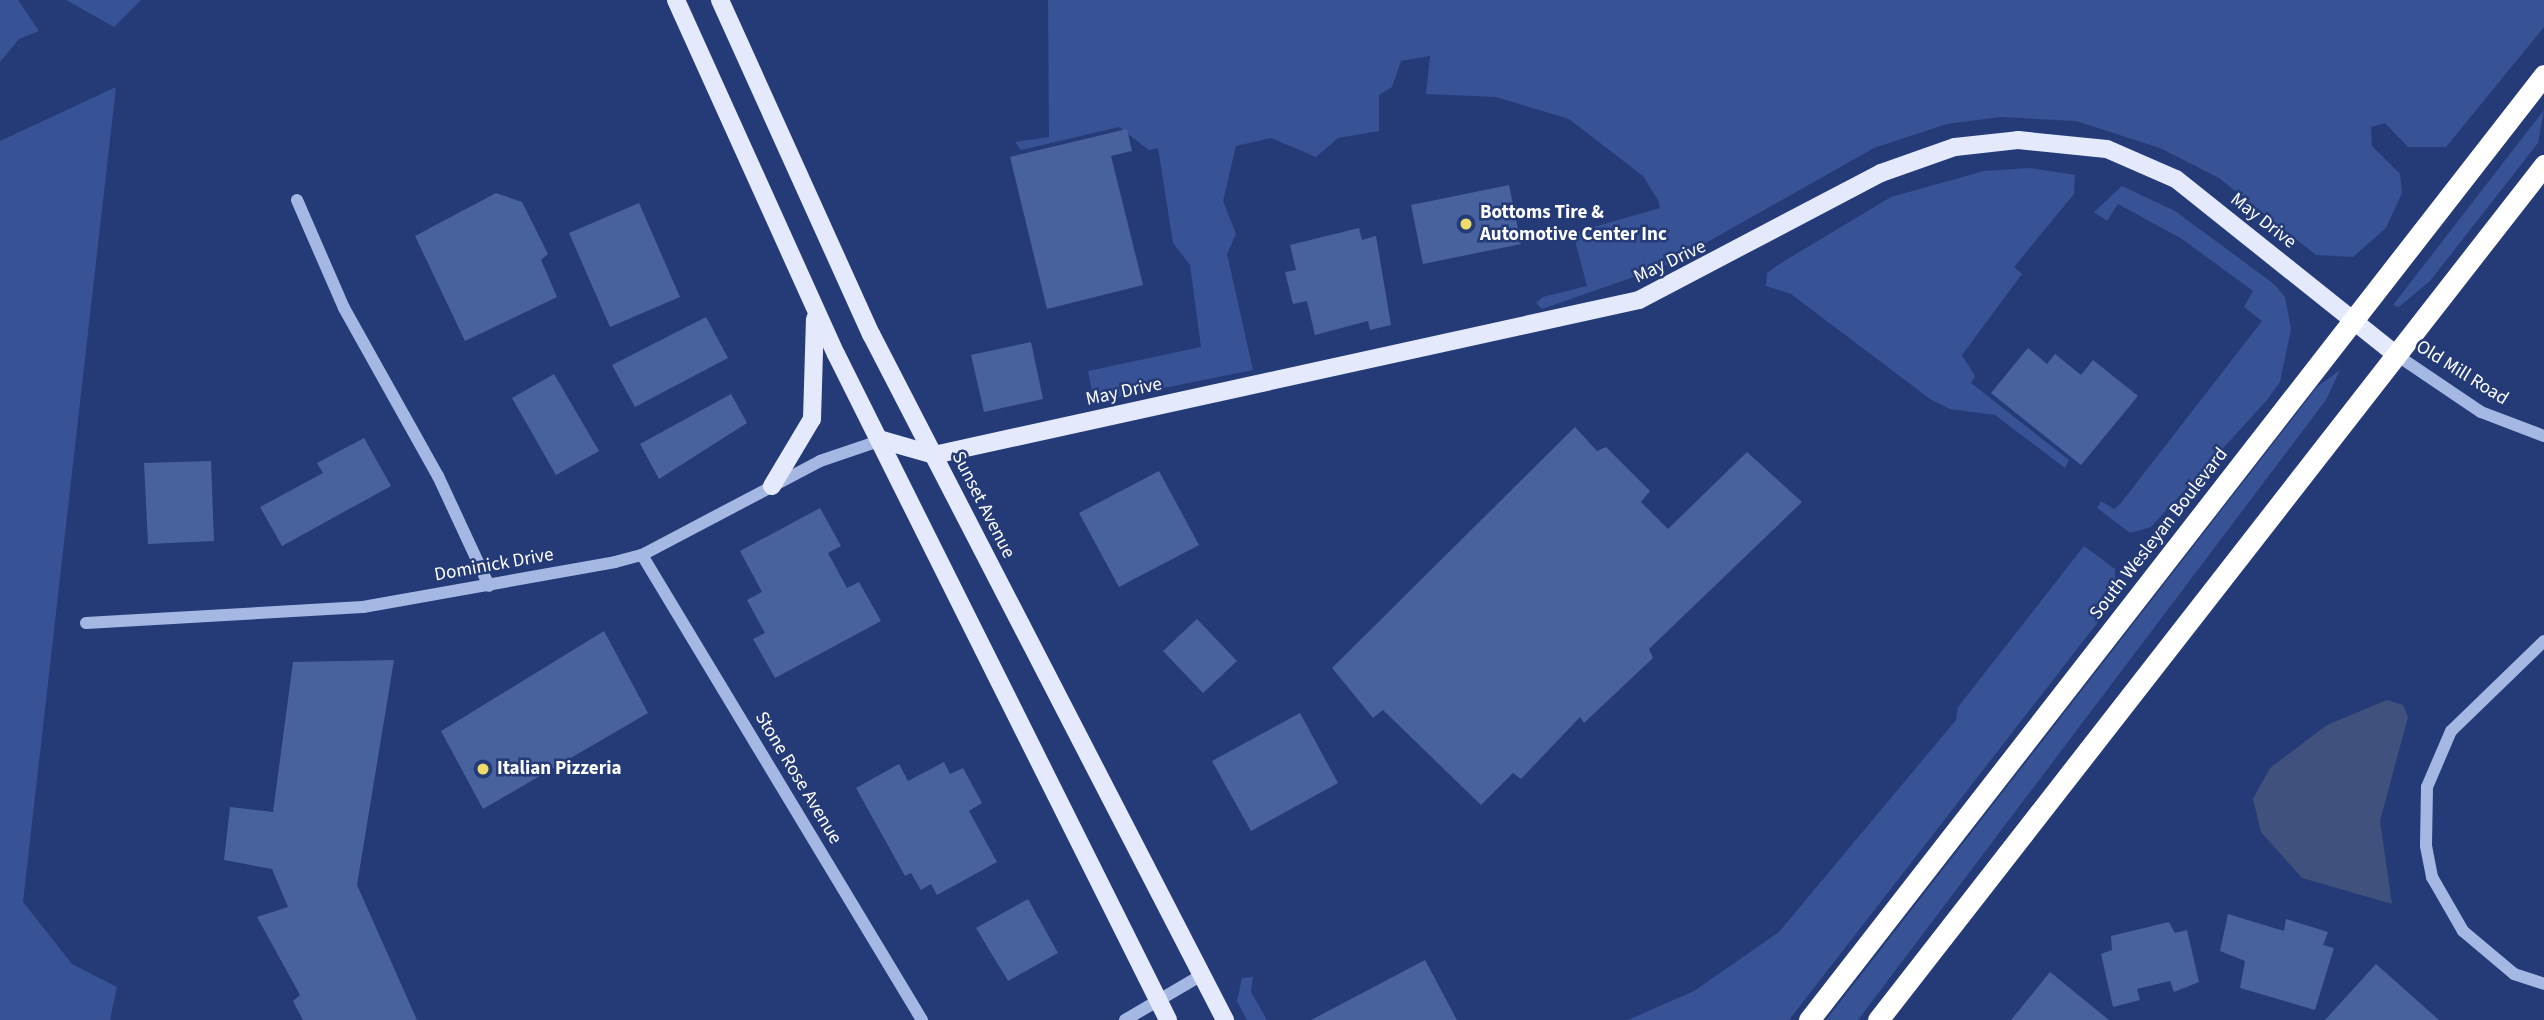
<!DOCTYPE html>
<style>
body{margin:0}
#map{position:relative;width:2544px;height:1020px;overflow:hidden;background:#243b77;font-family:"Source Sans 3",sans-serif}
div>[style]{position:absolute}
.green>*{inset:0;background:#375295}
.water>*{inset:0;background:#40517e}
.building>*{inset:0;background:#48619f}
.minor>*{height:12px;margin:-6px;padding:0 6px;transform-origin:6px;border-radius:6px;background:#a5b7e3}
.major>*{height:18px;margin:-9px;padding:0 9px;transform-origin:9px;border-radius:9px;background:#e4eafc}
.highway>*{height:21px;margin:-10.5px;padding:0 10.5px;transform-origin:10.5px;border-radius:10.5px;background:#fff}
.dots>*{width:19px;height:19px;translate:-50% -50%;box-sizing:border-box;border:4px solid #243b77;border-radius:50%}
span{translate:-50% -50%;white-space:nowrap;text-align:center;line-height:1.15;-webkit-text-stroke:5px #243b77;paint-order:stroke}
.poi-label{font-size:19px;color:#fff;font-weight:700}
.left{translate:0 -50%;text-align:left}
.street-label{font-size:19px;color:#fff}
</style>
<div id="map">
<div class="green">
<i style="clip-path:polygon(0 0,18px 0,39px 31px,19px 39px,0 62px)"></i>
<i style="clip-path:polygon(66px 0,141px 0,114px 27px)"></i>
<i style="clip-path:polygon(1048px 0,2544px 0,2544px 27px,2446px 147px,2408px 147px,2385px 123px,2371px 127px,2372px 146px,2400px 174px,2402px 193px,2386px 228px,2353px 257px,2316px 255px,2219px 178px,2160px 148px,2076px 121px,2001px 117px,1947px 124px,1874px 148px,1665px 266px,1542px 309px,1536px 303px,1543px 297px,1587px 286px,1573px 233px,1660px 208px,1658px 200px,1643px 176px,1569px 119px,1496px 97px,1426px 94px,1430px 56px,1401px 61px,1392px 87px,1379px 95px,1379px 131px,1338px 138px,1316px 157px,1271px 138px,1236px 146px,1223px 201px,1236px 234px,1227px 254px,1253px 370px,1094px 402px,1088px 371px,1201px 347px,1190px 265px,1173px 243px,1158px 148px,1149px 150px,1119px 127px,1021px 150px,1015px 142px,1049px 137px)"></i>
<i style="clip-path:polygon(116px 87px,23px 902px,72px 964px,117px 987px,110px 1020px,0 1020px,0 141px)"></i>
<i style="clip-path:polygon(2544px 110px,2538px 143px,2430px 281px,2399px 307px,2393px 305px)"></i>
<i style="clip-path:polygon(2030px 168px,2075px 175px,2074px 194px,2014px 267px,2022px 274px,1962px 355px,1975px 376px,1971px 383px,2069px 460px,2065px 468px,1995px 415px,1950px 409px,1930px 399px,1791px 294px,1766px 286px,1767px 273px,1781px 263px,1891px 197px,1984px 171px)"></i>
<i style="clip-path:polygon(2122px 186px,2175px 211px,2274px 284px,2285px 297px,2291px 329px,2280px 382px,2267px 400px,2151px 527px,2130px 533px,2097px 508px,2101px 501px,2114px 509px,2121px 503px,2262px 321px,2244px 307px,2253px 291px,2182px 239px,2118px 204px,2107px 221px,2094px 212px)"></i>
<i style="clip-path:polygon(2340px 370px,2326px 400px,1858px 1020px,1826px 1020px,2317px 387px)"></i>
<i style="clip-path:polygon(2084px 546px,2115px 569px,2115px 600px,1789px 1020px,1628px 1020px,1694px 991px,1779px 932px,1956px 720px,1958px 707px)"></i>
<i style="clip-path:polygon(1253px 977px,1251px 992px,1267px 1020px,1247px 1020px,1237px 1001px,1242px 978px)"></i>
</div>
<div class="water">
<i style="clip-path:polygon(2387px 700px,2403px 705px,2408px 717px,2380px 821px,2392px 904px,2302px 878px,2261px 832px,2253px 799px,2270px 768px,2327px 725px)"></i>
</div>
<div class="building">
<i style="clip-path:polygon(1127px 129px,1132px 151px,1111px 156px,1143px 285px,1047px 309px,1010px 157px)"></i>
<i style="clip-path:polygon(1509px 185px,1521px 244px,1423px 264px,1411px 205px)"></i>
<i style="clip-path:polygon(496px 193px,522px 202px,548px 254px,541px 260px,557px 297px,465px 341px,415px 236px)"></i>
<i style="clip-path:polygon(639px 203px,680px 297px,610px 327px,569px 233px)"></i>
<i style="clip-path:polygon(1359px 228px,1362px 240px,1376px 236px,1391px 325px,1370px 330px,1368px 321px,1315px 335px,1307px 301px,1293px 304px,1285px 272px,1296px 270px,1290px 245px)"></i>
<i style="clip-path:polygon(706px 317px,728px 358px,635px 407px,612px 365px)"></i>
<i style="clip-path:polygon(1031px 342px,1043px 399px,984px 412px,971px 355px)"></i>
<i style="clip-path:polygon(2028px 348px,2047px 364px,2055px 354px,2081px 375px,2093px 360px,2138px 396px,2081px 465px,1991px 393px)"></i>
<i style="clip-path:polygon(554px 374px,599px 451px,556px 475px,512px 398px)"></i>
<i style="clip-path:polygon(731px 394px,747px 423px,659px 479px,640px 444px)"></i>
<i style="clip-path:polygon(1575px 427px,1597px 451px,1606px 447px,1650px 491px,1641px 502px,1668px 529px,1747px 452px,1802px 502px,1649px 649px,1653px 658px,1584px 723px,1580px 717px,1521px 779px,1513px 773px,1481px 805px,1383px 710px,1373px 718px,1332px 668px)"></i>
<i style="clip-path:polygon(364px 438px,391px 486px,282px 546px,260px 507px,323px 473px,317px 463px)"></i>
<i style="clip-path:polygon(211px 461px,214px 541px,148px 544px,144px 463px)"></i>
<i style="clip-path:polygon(1159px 471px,1199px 545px,1119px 587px,1079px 513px)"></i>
<i style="clip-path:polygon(820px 508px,841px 546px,828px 553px,847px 588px,859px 582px,881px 621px,775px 678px,753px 639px,765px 633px,747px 600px,762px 592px,740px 551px)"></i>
<i style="clip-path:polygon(1197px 619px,1237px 661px,1203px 693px,1163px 651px)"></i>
<i style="clip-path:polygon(604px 631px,648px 713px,483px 809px,441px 731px)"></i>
<i style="clip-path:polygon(394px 660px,357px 885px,417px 1020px,303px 1020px,293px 1001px,300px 995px,257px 917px,288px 907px,272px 869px,224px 860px,230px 807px,273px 812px,293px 662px)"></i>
<i style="clip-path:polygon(1300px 713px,1338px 783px,1251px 831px,1212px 761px)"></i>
<i style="clip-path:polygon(944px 762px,950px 774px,963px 768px,982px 803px,969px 811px,997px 862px,937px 895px,931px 884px,921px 890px,911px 873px,905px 876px,856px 788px,899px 764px,908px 781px)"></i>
<i style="clip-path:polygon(1028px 899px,1058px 953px,1008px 981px,976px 928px)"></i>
<i style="clip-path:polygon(2228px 914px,2284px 931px,2286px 919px,2328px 932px,2323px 945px,2334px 948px,2315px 1010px,2240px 988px,2245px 961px,2220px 951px)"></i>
<i style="clip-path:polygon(2169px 922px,2175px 933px,2187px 930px,2199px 982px,2174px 992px,2170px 981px,2137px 989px,2140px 1000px,2113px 1007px,2101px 954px,2112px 950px,2111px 936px)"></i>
<i style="clip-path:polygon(1425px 960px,1457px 1020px,1311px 1020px)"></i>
<i style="clip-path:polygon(2376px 964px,2439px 1020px,2325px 1020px)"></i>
<i style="clip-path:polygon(2050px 972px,2109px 1020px,2011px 1020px)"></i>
</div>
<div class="minor">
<i style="left:297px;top:200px;width:118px;rotate:66.5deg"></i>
<i style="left:344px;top:308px;width:193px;rotate:60.8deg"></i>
<i style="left:438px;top:476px;width:121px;rotate:65.1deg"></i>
<i style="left:2398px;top:356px;width:100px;rotate:34deg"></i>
<i style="left:2481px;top:412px;width:67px;rotate:20.9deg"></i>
<i style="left:642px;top:555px;width:543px;rotate:58.95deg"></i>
<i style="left:86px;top:623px;width:277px;rotate:-3.3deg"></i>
<i style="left:363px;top:607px;width:256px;rotate:-10.1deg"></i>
<i style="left:615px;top:562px;width:28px;rotate:-15deg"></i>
<i style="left:642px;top:555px;width:201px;rotate:-27.8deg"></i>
<i style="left:820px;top:461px;width:65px;rotate:-18.7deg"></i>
<i style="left:2544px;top:641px;width:129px;rotate:135.9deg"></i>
<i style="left:2451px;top:731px;width:61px;rotate:113.2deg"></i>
<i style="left:2427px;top:787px;width:59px;rotate:91deg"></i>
<i style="left:2426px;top:846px;width:32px;rotate:79deg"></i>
<i style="left:2432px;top:877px;width:62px;rotate:60.1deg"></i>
<i style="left:2463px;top:931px;width:67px;rotate:40.1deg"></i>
<i style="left:2514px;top:974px;width:32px;rotate:18deg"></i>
<i style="left:1125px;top:1020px;width:87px;rotate:-30.4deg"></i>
</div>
<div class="major">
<i style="left:676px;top:0;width:388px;rotate:65.7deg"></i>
<i style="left:836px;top:354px;width:744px;rotate:63.5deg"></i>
<i style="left:720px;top:0;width:367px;rotate:65.7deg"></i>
<i style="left:871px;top:334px;width:772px;rotate:62.7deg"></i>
<i style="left:882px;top:440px;width:54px;rotate:16.1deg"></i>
<i style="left:934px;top:455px;width:722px;rotate:-12.4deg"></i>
<i style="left:1639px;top:300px;width:273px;rotate:-27.7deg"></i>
<i style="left:1881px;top:173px;width:78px;rotate:-19.4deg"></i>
<i style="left:1955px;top:147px;width:63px;rotate:-6.3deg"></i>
<i style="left:2018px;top:140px;width:89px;rotate:5.8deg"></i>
<i style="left:2107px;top:149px;width:75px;rotate:23.5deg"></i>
<i style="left:2176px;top:179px;width:284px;rotate:38.6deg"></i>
<i style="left:772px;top:486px;width:78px;rotate:-59.2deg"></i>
<i style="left:812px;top:419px;width:100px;rotate:-88.3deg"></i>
</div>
<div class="highway">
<i style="left:1809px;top:1020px;width:1197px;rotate:-52.13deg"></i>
<i style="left:1878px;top:1020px;width:1084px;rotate:-52.08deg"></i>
</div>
<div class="dots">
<i style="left:1466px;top:224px;background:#eddc69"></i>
<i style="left:483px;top:769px;background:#eddc69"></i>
</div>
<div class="poi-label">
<span class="left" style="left:1480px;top:224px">Bottoms Tire &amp;<br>Automotive Center Inc</span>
<span class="left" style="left:497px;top:769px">Italian Pizzeria</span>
</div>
<div class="street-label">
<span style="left:2263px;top:221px;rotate:38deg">May Drive</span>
<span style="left:1670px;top:262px;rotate:-25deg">May Drive</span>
<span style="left:2462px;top:373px;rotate:32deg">Old Mill Road</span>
<span style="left:1124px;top:392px;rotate:-12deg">May Drive</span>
<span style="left:983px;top:505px;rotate:63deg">Sunset Avenue</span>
<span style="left:2159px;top:534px;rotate:-52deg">South Wesleyan Boulevard</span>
<span style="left:494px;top:565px;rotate:-10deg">Dominick Drive</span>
<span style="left:798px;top:778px;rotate:59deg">Stone Rose Avenue</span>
</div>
</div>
